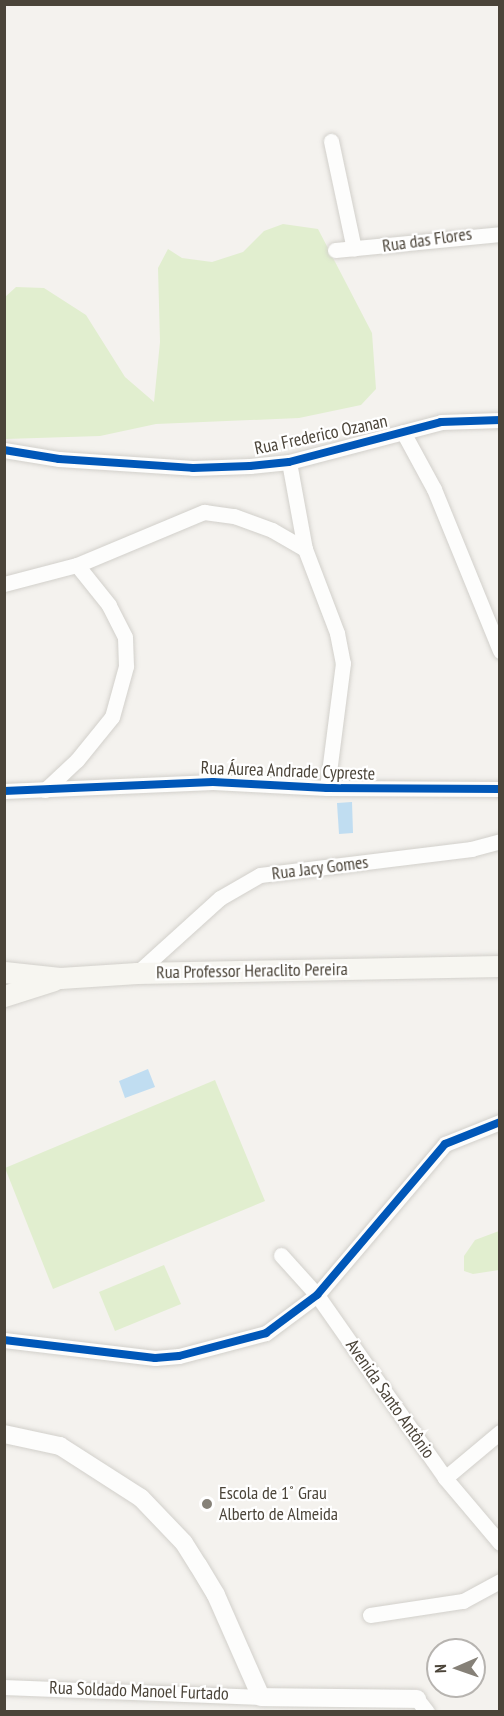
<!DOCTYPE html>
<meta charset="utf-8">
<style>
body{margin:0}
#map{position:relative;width:504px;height:1716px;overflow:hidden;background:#f4f2ee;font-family:"PT Sans Narrow",sans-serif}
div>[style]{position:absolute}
.green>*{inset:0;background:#e1eecf}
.water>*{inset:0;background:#c0ddf1}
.roads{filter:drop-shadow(0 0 2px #d2d0cb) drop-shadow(0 0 2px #d2d0cb)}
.minor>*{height:15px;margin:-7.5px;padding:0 7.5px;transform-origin:7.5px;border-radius:7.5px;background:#fdfdfc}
.tertiary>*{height:18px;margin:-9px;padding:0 9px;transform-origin:9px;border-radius:9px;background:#fdfdfc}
.secondary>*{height:21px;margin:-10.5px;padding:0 10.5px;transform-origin:10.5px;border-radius:10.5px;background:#f7f6f1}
.cycleway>*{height:8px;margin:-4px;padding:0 4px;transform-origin:4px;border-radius:4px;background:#0057b8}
.dots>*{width:16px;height:16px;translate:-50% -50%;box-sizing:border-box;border:3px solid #fff;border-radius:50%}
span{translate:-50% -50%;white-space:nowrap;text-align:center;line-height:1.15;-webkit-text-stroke:4.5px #fff;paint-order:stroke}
.street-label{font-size:18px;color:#4b4439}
.poi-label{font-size:18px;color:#4b4439}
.left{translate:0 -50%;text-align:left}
.frame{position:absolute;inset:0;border:6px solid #4b4439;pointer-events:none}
.north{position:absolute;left:426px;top:1638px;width:60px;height:60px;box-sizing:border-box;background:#fff;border:2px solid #b7b4b0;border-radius:50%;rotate:268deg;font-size:16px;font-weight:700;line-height:24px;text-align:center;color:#4b4439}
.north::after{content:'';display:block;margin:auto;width:21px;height:27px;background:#868178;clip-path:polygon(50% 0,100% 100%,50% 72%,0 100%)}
</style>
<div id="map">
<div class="green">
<i style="clip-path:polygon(283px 224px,318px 229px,372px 333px,376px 389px,361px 405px,299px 418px,156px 424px,100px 436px,5px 439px,4px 298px,16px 287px,44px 288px,86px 315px,125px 377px,154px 402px,160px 342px,158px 268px,168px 249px,182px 258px,212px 262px,243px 252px,264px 231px)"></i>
<i style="clip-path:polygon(215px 1080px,265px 1201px,53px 1289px,5px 1168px)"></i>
<i style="clip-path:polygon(499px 1231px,499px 1270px,473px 1274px,464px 1271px,464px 1256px,475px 1240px)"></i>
<i style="clip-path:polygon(164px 1265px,181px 1304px,115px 1331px,99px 1292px)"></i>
</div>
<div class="water">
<i style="clip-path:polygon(352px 802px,353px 833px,339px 834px,337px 803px)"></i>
<i style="clip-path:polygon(148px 1069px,155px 1087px,125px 1098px,119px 1081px)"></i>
</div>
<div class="roads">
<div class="minor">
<i style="left:331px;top:141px;width:110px;rotate:78deg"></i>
<i style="left:335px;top:250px;width:166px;rotate:-5.5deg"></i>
<i style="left:403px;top:432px;width:65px;rotate:61.5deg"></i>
<i style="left:434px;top:489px;width:175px;rotate:67.8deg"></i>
<i style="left:4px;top:450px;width:56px;rotate:9.3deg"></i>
<i style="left:59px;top:459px;width:134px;rotate:3.8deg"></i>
<i style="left:193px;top:468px;width:57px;rotate:-2deg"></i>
<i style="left:250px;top:466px;width:39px;rotate:-6deg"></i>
<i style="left:289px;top:462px;width:157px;rotate:-14.7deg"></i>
<i style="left:441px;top:422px;width:59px;rotate:-1.9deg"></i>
<i style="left:289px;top:462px;width:88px;rotate:79.6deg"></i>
<i style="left:305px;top:549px;width:90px;rotate:69.1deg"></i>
<i style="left:337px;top:633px;width:31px;rotate:79deg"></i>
<i style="left:343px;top:663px;width:126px;rotate:97.3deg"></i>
<i style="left:4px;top:584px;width:75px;rotate:-14.6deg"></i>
<i style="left:77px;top:565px;width:138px;rotate:-22.7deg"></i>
<i style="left:204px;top:512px;width:30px;rotate:8deg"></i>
<i style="left:234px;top:516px;width:40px;rotate:20.2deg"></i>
<i style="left:272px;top:530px;width:38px;rotate:30deg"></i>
<i style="left:45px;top:790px;width:44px;rotate:-43.2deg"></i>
<i style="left:77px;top:760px;width:55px;rotate:-50.9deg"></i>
<i style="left:112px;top:717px;width:53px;rotate:-74.6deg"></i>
<i style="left:126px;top:666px;width:29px;rotate:-92deg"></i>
<i style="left:125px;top:637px;width:36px;rotate:-117deg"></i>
<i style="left:109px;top:605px;width:51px;rotate:-128.7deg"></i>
<i style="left:4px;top:791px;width:209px;rotate:-2.5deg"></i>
<i style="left:213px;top:782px;width:114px;rotate:3deg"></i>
<i style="left:327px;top:788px;width:173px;rotate:0.3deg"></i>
<i style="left:137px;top:973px;width:112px;rotate:-42.1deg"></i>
<i style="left:220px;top:898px;width:46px;rotate:-29.9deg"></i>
<i style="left:260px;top:875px;width:213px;rotate:-7deg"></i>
<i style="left:471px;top:849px;width:30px;rotate:-15deg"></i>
<i style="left:281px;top:1255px;width:54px;rotate:48deg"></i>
<i style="left:317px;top:1295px;width:223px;rotate:55deg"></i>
<i style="left:445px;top:1478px;width:85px;rotate:49.8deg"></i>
<i style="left:4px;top:1340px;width:152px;rotate:6.8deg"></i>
<i style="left:155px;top:1358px;width:24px;rotate:-5deg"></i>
<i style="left:179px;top:1356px;width:90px;rotate:-14.8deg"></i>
<i style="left:266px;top:1333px;width:64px;rotate:-36.7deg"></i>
<i style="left:317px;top:1295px;width:198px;rotate:-49.7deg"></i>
<i style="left:445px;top:1144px;width:59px;rotate:-21.8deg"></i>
<i style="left:445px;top:1478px;width:72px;rotate:-39.9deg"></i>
<i style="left:370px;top:1615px;width:94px;rotate:-8.6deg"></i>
<i style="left:463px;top:1601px;width:42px;rotate:-28.4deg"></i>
<i style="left:4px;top:1687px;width:257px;rotate:2.2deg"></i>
<i style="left:417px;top:1699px;width:16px;rotate:52deg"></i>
</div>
<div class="tertiary">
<i style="left:4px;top:1434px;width:57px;rotate:12.1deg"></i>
<i style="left:60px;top:1446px;width:96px;rotate:32.7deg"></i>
<i style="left:141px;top:1498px;width:62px;rotate:46.3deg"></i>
<i style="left:184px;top:1543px;width:26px;rotate:58deg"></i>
<i style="left:198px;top:1565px;width:35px;rotate:59deg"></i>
<i style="left:216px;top:1595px;width:111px;rotate:66.2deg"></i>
<i style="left:261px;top:1697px;width:156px;rotate:0.7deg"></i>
</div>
<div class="secondary">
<i style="left:4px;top:972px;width:56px;rotate:6.1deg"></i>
<i style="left:60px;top:978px;width:77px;rotate:-3.7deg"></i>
<i style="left:137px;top:973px;width:363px;rotate:-1.1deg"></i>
<i style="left:4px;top:996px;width:52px;rotate:-17.7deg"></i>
</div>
</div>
<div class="cycleway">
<i style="left:4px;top:450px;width:56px;rotate:9.3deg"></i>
<i style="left:59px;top:459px;width:134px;rotate:3.8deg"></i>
<i style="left:193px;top:468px;width:57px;rotate:-2deg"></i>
<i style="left:250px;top:466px;width:39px;rotate:-6deg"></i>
<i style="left:289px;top:462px;width:157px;rotate:-14.7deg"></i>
<i style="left:441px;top:422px;width:59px;rotate:-1.9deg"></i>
<i style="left:4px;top:791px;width:209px;rotate:-2.5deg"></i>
<i style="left:213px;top:782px;width:114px;rotate:3deg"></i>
<i style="left:327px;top:788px;width:173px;rotate:0.3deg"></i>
<i style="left:4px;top:1340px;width:152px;rotate:6.8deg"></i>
<i style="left:155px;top:1358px;width:24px;rotate:-5deg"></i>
<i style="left:179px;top:1356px;width:90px;rotate:-14.8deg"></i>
<i style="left:266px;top:1333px;width:64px;rotate:-36.7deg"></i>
<i style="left:317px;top:1295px;width:198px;rotate:-49.7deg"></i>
<i style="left:445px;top:1144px;width:59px;rotate:-21.8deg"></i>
</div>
<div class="dots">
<i style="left:207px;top:1504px;background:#868178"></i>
</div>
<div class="street-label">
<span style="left:427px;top:240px;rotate:-8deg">Rua das Flores</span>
<span style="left:321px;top:435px;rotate:-12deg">Rua Frederico Ozanan</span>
<span style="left:288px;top:771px;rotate:2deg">Rua Áurea Andrade Cypreste</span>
<span style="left:320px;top:868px;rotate:-7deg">Rua Jacy Gomes</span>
<span style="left:252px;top:971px;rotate:-1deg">Rua Professor Heraclito Pereira</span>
<span style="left:390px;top:1399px;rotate:55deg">Avenida Santo Antônio</span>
<span style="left:139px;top:1691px;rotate:2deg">Rua Soldado Manoel Furtado</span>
</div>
<div class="poi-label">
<span class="left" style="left:219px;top:1504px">Escola de 1˚ Grau<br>Alberto de Almeida</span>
</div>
<div class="frame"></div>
<div class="north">N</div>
</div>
